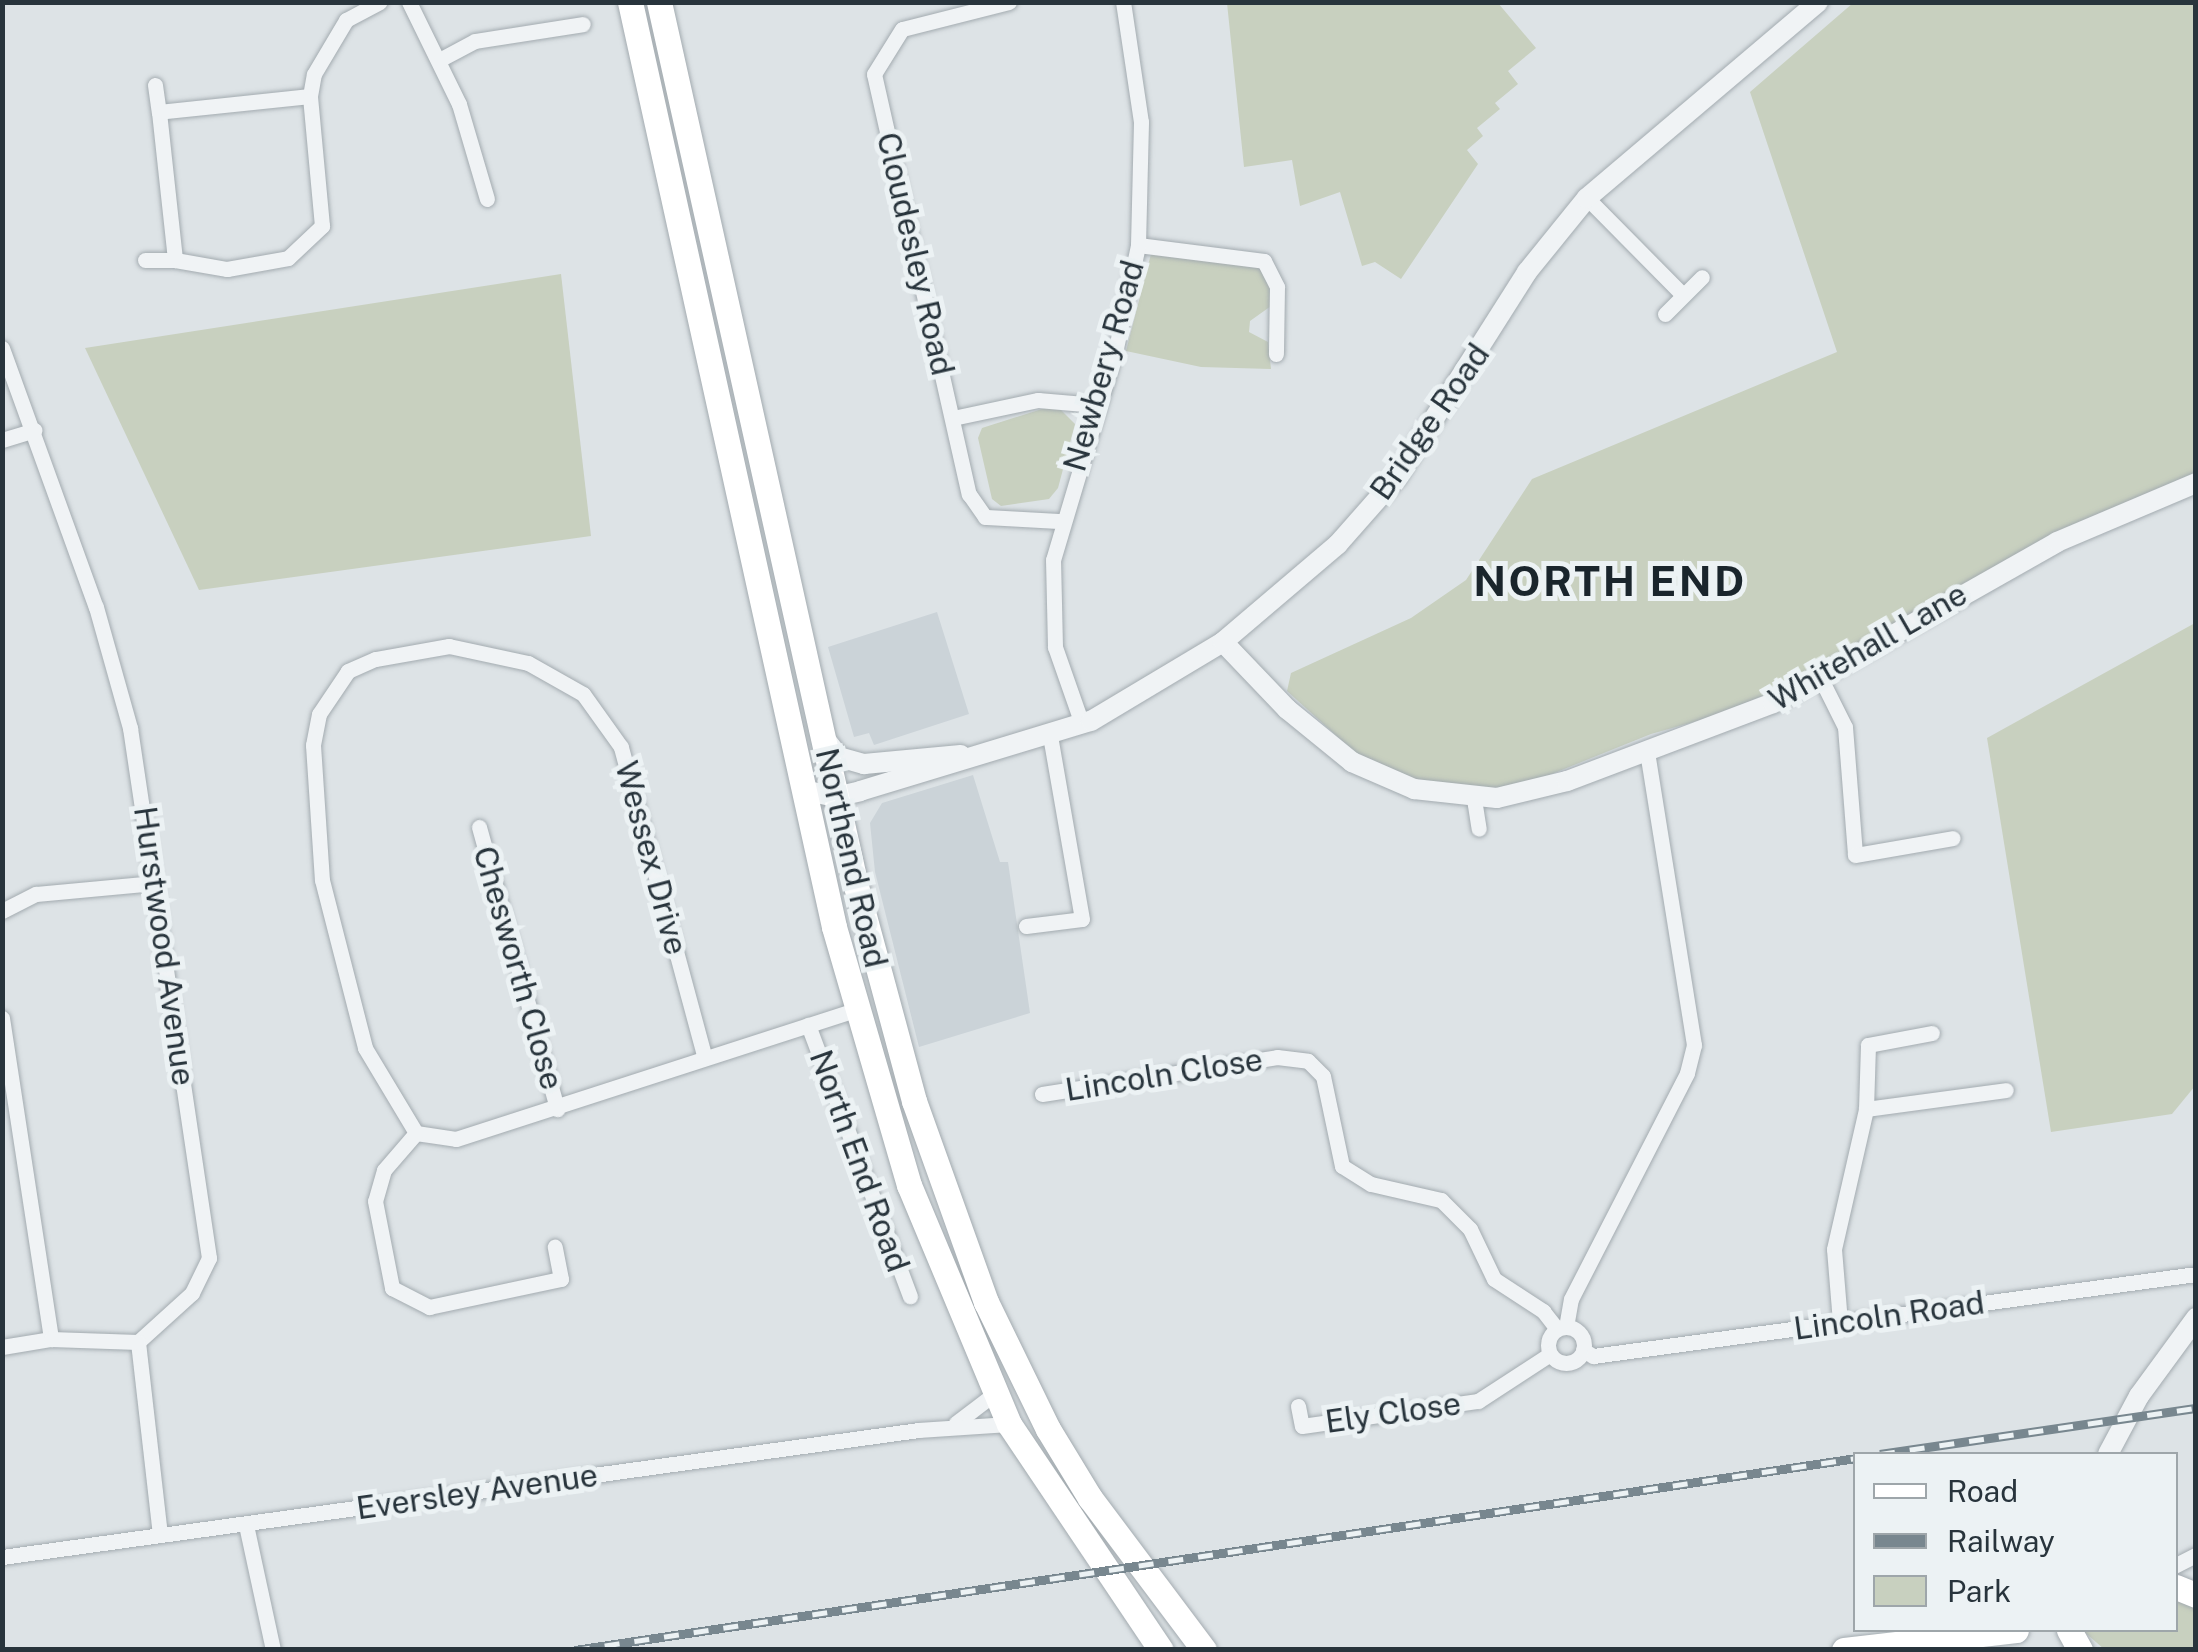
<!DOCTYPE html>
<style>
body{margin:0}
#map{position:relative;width:2198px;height:1652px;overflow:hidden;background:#dde3e6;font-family:"Public Sans",sans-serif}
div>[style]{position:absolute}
.built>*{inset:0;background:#cbd3d8}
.green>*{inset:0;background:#c8d0bf}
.roads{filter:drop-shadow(0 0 2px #a3abb0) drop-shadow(0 0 2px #a3abb0)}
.minor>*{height:15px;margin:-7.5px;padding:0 7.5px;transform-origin:7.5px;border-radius:7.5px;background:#f0f3f5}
.minor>.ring{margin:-7.5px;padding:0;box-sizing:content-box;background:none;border:15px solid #f0f3f5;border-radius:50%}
.tertiary>*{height:20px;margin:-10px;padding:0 10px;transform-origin:10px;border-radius:10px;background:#f0f3f5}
.primary>*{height:25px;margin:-12.5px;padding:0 12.5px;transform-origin:12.5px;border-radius:12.5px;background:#fff}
.rail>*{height:9px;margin-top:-4.5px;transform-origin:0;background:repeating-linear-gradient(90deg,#ecf2f4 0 15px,#78878f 0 30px);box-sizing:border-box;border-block:2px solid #78878f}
span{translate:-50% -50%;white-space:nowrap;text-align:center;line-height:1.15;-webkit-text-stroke:10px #ecf2f4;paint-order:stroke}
.street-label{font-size:32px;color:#28343c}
.district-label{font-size:42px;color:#1a252c;font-weight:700;letter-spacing:2.5px}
.frame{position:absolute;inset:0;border:5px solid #28343c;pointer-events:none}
.legend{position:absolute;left:1853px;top:1452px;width:325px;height:180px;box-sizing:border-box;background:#ecf2f4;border:2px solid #9ea6aa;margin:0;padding:12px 18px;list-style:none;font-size:30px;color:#28343c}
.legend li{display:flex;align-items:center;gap:20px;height:50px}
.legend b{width:50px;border:2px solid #9ea6aa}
</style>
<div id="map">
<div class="built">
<i style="clip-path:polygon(937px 612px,969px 714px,874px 745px,869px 733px,854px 737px,828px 647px)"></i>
<i style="clip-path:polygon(973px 775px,1000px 862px,1008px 862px,1030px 1013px,919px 1047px,875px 872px,870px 823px,882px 803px)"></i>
</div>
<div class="green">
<i style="clip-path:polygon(1227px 3px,1498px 3px,1536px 48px,1508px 71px,1518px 84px,1495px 103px,1500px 109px,1477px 128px,1483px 136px,1467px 150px,1478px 164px,1401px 279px,1375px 262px,1362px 266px,1340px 192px,1300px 206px,1292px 160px,1244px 167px)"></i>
<i style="clip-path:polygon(1853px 3px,2195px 3px,2195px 475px,2050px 535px,1810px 674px,1722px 714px,1651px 734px,1512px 790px,1414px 780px,1360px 757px,1287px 691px,1291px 673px,1411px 618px,1466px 580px,1532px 479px,1837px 352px,1750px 92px)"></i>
<i style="clip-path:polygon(1151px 254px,1262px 268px,1270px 278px,1271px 306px,1250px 321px,1249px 332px,1268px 342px,1271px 369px,1201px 367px,1126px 351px)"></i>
<i style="clip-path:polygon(561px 274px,591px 536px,199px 590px,85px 348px)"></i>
<i style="clip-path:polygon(1045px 408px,1060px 409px,1075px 424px,1058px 488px,1049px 499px,1001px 506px,992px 499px,978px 438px,982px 428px)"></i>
<i style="clip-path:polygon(2195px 623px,2195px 1086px,2172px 1114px,2051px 1132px,1987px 738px)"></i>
<i style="clip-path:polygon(2176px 1599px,2195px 1608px,2195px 1649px,2104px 1649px,2082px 1630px,2176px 1630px)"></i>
</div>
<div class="roads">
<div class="minor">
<i style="left:409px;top:2px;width:114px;rotate:63.9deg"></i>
<i style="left:459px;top:104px;width:99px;rotate:73.6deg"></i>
<i style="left:1009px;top:2px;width:110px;rotate:165.8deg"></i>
<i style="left:902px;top:29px;width:53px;rotate:121.9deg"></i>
<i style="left:874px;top:74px;width:431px;rotate:77.3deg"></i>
<i style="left:969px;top:494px;width:28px;rotate:55deg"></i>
<i style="left:985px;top:517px;width:75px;rotate:3.1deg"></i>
<i style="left:441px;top:59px;width:38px;rotate:-28deg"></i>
<i style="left:475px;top:41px;width:109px;rotate:-8.9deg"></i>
<i style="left:155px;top:85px;width:27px;rotate:82deg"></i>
<i style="left:310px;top:96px;width:152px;rotate:174deg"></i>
<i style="left:159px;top:112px;width:149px;rotate:83.8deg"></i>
<i style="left:175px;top:260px;width:53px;rotate:9.8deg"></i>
<i style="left:227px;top:269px;width:62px;rotate:-10.2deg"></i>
<i style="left:288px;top:258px;width:47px;rotate:-43.3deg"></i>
<i style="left:322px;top:226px;width:131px;rotate:-95.3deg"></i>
<i style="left:310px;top:96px;width:22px;rotate:-80deg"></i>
<i style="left:314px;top:74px;width:63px;rotate:-59.3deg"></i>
<i style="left:346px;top:20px;width:38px;rotate:-28deg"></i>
<i style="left:1587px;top:198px;width:136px;rotate:45.3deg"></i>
<i style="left:1138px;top:245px;width:127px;rotate:7.2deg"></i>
<i style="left:1264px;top:261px;width:29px;rotate:63deg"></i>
<i style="left:1277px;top:287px;width:67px;rotate:90.9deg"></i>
<i style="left:145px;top:260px;width:30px"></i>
<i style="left:1665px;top:314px;width:52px;rotate:-45deg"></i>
<i style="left:2px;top:348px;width:276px;rotate:70.1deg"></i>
<i style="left:96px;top:607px;width:126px;rotate:74.3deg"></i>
<i style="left:130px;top:728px;width:536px;rotate:81.52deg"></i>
<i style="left:209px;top:1258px;width:39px;rotate:116deg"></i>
<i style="left:192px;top:1293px;width:73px;rotate:137.8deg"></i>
<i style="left:138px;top:1342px;width:194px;rotate:83.5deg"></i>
<i style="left:953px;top:418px;width:87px;rotate:-12deg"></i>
<i style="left:1038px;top:400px;width:58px;rotate:4.9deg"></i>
<i style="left:2px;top:440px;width:34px;rotate:-17deg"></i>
<i style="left:1821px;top:679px;width:54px;rotate:63.4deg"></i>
<i style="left:1845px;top:727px;width:128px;rotate:85.5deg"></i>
<i style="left:1855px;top:855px;width:99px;rotate:-9.8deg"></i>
<i style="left:1082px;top:724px;width:82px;rotate:-109.3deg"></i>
<i style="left:1055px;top:647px;width:87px;rotate:-91.3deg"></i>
<i style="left:1053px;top:560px;width:221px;rotate:-73.4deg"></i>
<i style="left:1116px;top:348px;width:105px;rotate:-77.9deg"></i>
<i style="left:1138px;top:245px;width:123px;rotate:-88.6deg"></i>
<i style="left:1141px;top:122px;width:121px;rotate:-98.5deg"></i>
<i style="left:1474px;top:799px;width:30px;rotate:81deg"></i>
<i style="left:479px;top:827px;width:293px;rotate:74.5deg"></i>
<i style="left:2px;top:911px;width:38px;rotate:-27deg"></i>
<i style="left:36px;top:894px;width:119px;rotate:-5.3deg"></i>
<i style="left:1026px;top:926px;width:56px;rotate:-7.1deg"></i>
<i style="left:1082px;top:919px;width:187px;rotate:-99.9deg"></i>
<i style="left:2px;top:1018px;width:325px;rotate:81.3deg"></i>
<i style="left:808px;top:1025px;width:290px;rotate:69.4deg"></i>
<i style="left:704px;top:1055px;width:319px;rotate:-105.1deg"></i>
<i style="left:621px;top:747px;width:65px;rotate:-125.6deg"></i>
<i style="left:583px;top:694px;width:63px;rotate:-150.6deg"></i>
<i style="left:528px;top:663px;width:81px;rotate:-167.9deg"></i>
<i style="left:449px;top:646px;width:75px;rotate:170deg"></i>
<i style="left:375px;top:659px;width:30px;rotate:156deg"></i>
<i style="left:348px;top:671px;width:52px;rotate:124deg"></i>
<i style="left:319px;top:714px;width:32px;rotate:101deg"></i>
<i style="left:313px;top:745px;width:135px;rotate:86.2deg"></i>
<i style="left:322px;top:880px;width:173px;rotate:75.6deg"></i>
<i style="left:365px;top:1048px;width:99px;rotate:59deg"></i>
<i style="left:416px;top:1133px;width:40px;rotate:8.5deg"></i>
<i style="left:456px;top:1139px;width:419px;rotate:-17.9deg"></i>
<i style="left:1042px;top:1094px;width:238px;rotate:-8.9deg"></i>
<i style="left:1277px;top:1057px;width:31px;rotate:7deg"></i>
<i style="left:1308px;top:1061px;width:21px;rotate:45deg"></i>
<i style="left:1323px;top:1076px;width:92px;rotate:78.1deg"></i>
<i style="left:1342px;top:1166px;width:34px;rotate:32deg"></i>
<i style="left:1371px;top:1184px;width:72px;rotate:12.9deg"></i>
<i style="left:1441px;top:1200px;width:41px;rotate:45deg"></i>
<i style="left:1470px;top:1229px;width:55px;rotate:64.4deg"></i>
<i style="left:1494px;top:1279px;width:59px;rotate:33.1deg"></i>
<i style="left:1543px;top:1311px;width:23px;rotate:52deg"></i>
<i style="left:1866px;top:1109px;width:141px;rotate:-7.7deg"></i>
<i style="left:416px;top:1133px;width:49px;rotate:130.9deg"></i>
<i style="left:384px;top:1170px;width:32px;rotate:106deg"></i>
<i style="left:375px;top:1201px;width:89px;rotate:78.9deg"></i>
<i style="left:392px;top:1288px;width:42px;rotate:27.2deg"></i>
<i style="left:429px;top:1307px;width:135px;rotate:-12deg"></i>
<i style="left:561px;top:1279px;width:33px;rotate:-101deg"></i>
<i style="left:1840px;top:1322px;width:73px;rotate:-94.7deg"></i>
<i style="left:1834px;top:1249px;width:144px;rotate:-77.1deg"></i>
<i style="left:1866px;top:1109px;width:64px;rotate:-88.2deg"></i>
<i style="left:1868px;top:1045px;width:65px;rotate:-10.6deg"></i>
<i style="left:1566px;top:1327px;width:28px;rotate:-80deg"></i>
<i style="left:1571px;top:1299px;width:254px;rotate:-62.8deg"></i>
<i style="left:1687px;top:1073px;width:29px;rotate:-76deg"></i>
<i style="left:1694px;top:1045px;width:298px;rotate:-99.1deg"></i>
<i class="ring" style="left:1548px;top:1327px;width:21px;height:21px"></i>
<i style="left:2px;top:1347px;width:50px;rotate:-9.3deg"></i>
<i style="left:51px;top:1339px;width:87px;rotate:2deg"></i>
<i style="left:1583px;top:1350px;width:12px;rotate:31deg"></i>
<i style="left:1593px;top:1356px;width:609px;rotate:-7.74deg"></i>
<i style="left:1298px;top:1406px;width:20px;rotate:79deg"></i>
<i style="left:1302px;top:1426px;width:178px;rotate:-8.1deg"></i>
<i style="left:1478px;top:1401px;width:86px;rotate:-33.1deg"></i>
<i style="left:956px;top:1423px;width:48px;rotate:-37.3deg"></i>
<i style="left:246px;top:1525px;width:128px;rotate:77.8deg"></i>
<i style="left:2px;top:1557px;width:925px;rotate:-7.89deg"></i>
<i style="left:918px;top:1430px;width:91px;rotate:-3.8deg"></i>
<i style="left:2176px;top:1565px;width:22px;rotate:-27deg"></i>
</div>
<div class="tertiary">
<i style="left:1223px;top:642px;width:93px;rotate:46.3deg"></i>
<i style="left:1287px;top:709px;width:84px;rotate:39.2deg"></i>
<i style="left:1352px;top:762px;width:68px;rotate:23.5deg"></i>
<i style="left:1414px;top:789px;width:83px;rotate:6.2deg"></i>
<i style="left:1497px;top:798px;width:72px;rotate:-13.7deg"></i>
<i style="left:1567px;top:781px;width:220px;rotate:-20.7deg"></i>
<i style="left:1773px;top:703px;width:326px;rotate:-29.5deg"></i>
<i style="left:2057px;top:542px;width:151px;rotate:-23deg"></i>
<i style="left:825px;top:739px;width:23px;rotate:52deg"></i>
<i style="left:839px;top:757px;width:26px;rotate:16deg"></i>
<i style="left:864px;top:764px;width:97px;rotate:-5.3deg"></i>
<i style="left:803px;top:790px;width:33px;rotate:12deg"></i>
<i style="left:835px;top:797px;width:26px;rotate:-13deg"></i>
<i style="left:860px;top:791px;width:241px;rotate:-16.9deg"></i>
<i style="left:1091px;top:721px;width:154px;rotate:-30.9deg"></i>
<i style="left:1223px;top:642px;width:151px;rotate:-40.4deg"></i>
<i style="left:1338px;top:544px;width:89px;rotate:-48.6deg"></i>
<i style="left:1397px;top:477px;width:243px;rotate:-57.6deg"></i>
<i style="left:1527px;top:272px;width:95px;rotate:-51deg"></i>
<i style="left:1587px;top:198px;width:303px;rotate:-40.3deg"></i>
<i style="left:2108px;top:1454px;width:66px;rotate:-61.9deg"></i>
<i style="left:2139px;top:1396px;width:97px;rotate:-53.8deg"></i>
</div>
<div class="primary">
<i style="left:630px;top:2px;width:947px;rotate:77.56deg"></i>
<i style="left:834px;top:927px;width:269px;rotate:73.8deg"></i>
<i style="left:909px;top:1185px;width:259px;rotate:67.3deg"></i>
<i style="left:1009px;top:1424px;width:272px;rotate:56.1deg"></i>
<i style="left:659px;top:2px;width:906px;rotate:77.44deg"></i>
<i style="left:856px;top:886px;width:223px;rotate:74.9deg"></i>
<i style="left:914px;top:1101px;width:214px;rotate:70.3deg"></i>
<i style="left:986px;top:1302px;width:141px;rotate:64deg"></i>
<i style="left:1048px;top:1429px;width:81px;rotate:58.7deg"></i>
<i style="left:1090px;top:1498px;width:190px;rotate:53.1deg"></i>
<i style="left:2176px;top:1587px;width:22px;rotate:22deg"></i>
<i style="left:2069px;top:1630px;width:23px;rotate:61deg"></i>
<i style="left:1844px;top:1650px;width:173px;rotate:-6.6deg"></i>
</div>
</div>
<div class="rail">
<i style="left:1880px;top:1454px;width:319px;rotate:-8.3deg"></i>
<i style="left:575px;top:1650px;width:1295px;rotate:-8.52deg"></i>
</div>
<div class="street-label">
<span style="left:915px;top:254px;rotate:77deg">Cloudesley Road</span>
<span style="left:1104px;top:366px;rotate:-74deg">Newbery Road</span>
<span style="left:1430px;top:422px;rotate:-55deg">Bridge Road</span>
<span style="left:1868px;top:647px;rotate:-30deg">Whitehall Lane</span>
<span style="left:651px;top:858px;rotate:75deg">Wessex Drive</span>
<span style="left:851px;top:858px;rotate:77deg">Northend Road</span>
<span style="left:164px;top:946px;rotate:82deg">Hurstwood Avenue</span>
<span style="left:518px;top:968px;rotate:74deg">Chesworth Close</span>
<span style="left:1164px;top:1075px;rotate:-9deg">Lincoln Close</span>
<span style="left:859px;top:1161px;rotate:70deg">North End Road</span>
<span style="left:1889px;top:1316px;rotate:-8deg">Lincoln Road</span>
<span style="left:1393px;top:1413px;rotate:-8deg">Ely Close</span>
<span style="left:477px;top:1492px;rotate:-8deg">Eversley Avenue</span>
</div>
<div class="district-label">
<span style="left:1610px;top:581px">NORTH END</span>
</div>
<div class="frame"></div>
<ul class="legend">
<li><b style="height:12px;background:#fff"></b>Road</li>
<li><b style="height:12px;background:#78878f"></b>Railway</li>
<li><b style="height:28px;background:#c8d0bf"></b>Park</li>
</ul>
</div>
